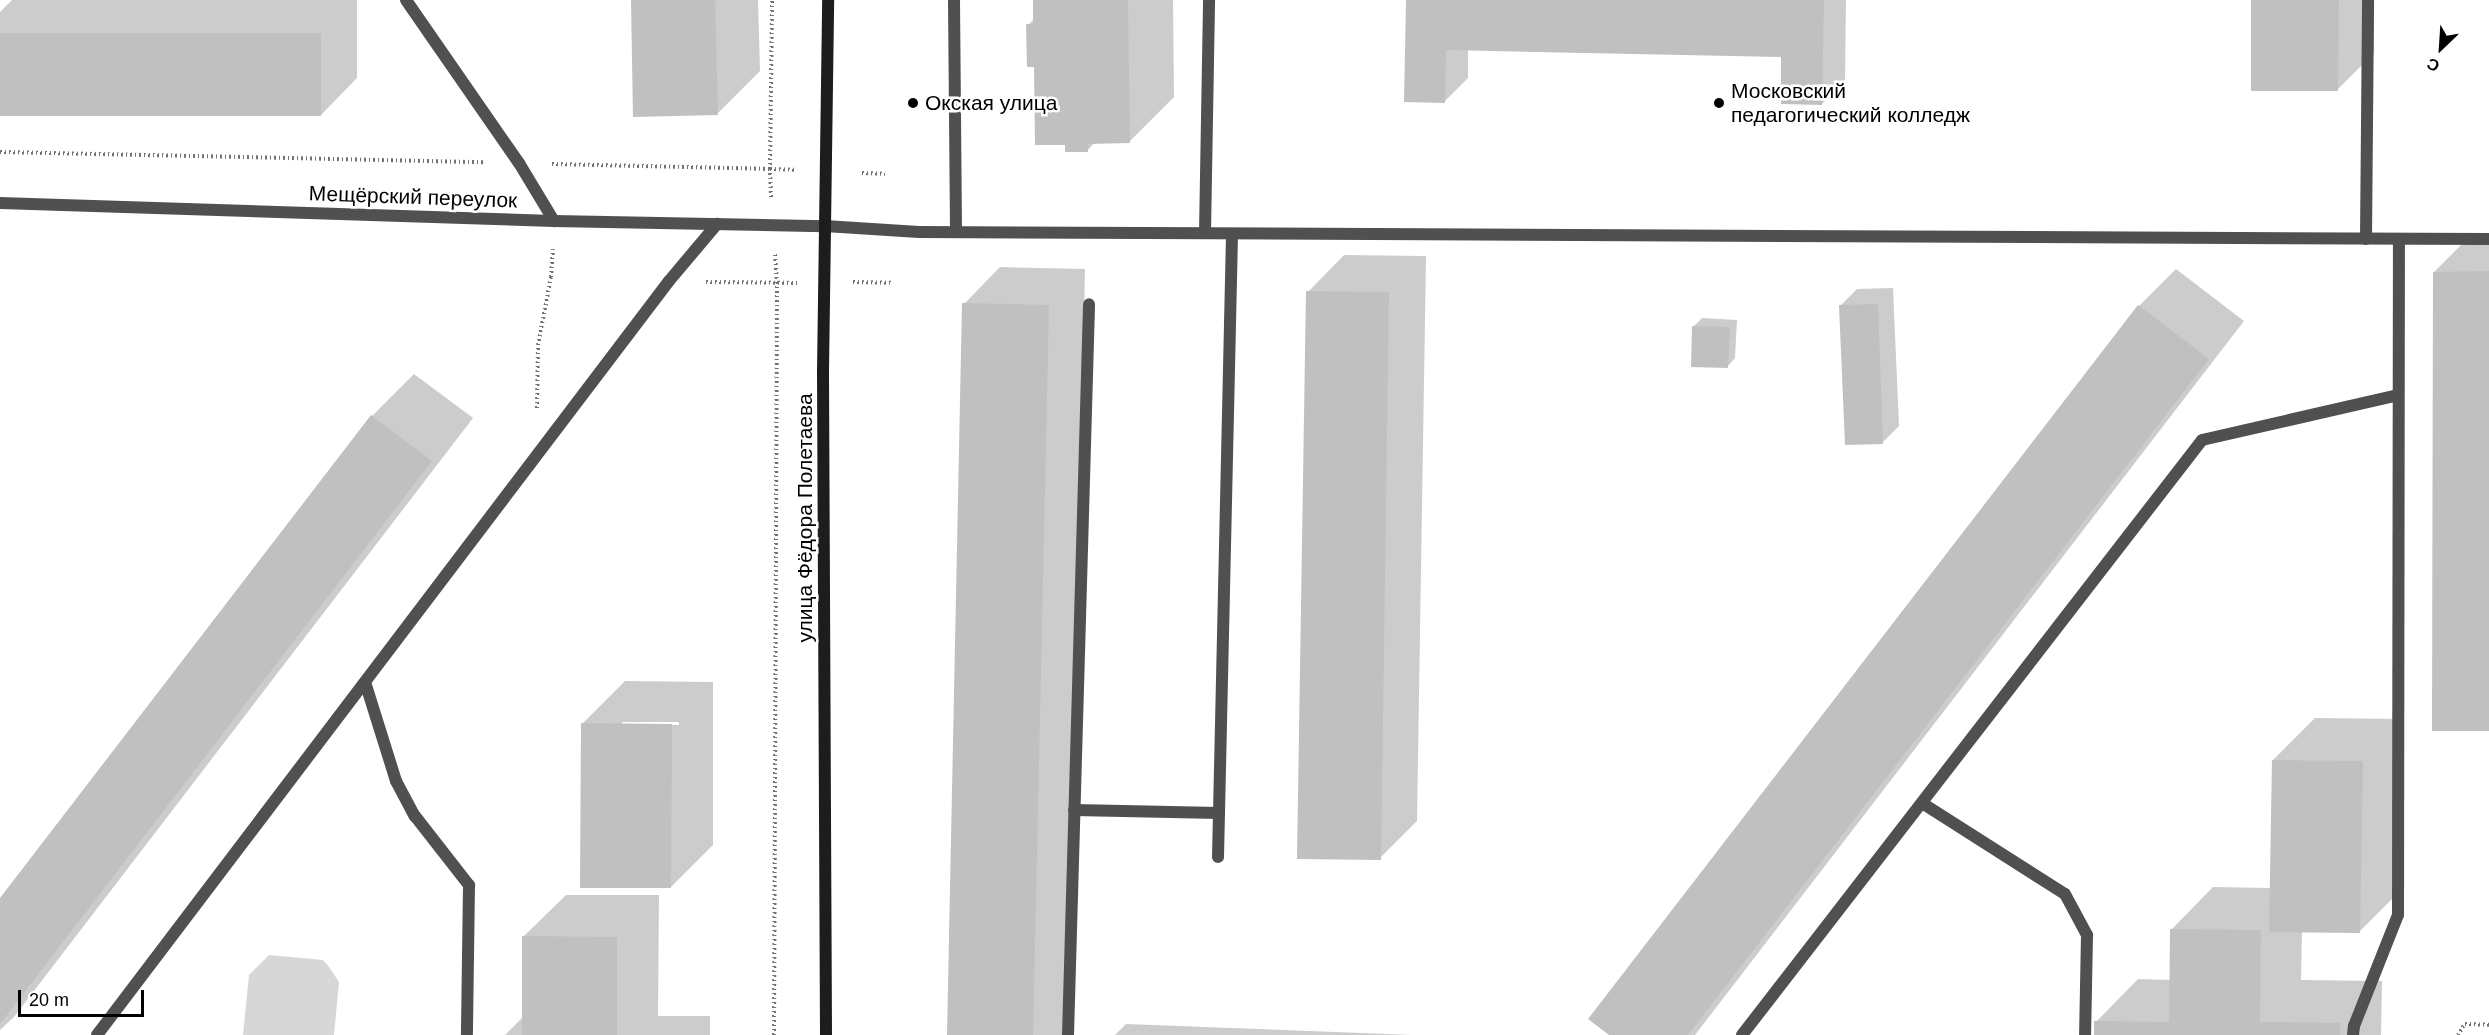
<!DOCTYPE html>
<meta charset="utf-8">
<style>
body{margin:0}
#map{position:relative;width:2489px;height:1035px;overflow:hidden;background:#fff;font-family:Arial,sans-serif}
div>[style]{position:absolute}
.green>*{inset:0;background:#d7d7d7}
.shadow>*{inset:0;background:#0003}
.building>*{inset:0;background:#c0c0c0}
.path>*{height:4px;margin-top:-2px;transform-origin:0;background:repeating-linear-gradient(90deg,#727272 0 1.5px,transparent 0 4.5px)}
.service>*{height:12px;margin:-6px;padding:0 6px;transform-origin:6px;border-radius:6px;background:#505050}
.tertiary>*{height:12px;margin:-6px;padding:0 6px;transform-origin:6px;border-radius:6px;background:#505050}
.secondary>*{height:12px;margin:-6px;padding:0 6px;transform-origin:6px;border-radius:6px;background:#1d1d1d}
.dots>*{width:16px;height:16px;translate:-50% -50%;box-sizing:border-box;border:3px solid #fff;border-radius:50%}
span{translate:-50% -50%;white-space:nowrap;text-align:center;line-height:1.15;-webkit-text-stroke:5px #fff;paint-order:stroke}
.poi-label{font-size:21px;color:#000}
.left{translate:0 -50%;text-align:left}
.street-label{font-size:21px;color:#000}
.north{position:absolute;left:2411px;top:18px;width:60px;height:60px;-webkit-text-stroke:4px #fff;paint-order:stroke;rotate:205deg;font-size:16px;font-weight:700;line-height:24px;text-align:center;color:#000}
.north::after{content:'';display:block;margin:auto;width:21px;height:27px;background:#000;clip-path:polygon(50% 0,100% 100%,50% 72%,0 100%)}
.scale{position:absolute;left:18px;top:990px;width:126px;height:27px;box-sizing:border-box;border:3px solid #000;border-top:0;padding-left:8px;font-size:18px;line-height:21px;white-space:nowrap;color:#000;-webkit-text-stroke:4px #fff;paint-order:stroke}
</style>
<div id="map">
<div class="green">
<i style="clip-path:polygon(269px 955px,323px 960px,329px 967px,339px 982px,334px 1035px,243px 1035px,249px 975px)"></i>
</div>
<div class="shadow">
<i style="clip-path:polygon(12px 0,357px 0,357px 78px,321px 115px,0 115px,0 12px)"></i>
<i style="clip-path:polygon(632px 0,758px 0,760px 71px,717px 114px)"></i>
<i style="clip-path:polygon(1034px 0,1173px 0,1174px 97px,1129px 142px,1095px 142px,1087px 151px,1066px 143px,1035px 66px,1028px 25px,1035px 18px)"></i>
<i style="clip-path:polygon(1408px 0,1846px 0,1845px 81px,1822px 104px,1783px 56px,1468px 49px,1468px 78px,1445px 101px)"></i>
<i style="clip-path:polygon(2253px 0,2374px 0,2374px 53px,2337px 90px)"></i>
<i style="clip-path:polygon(2471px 235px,2489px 235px,2489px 730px,2434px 272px)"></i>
<i style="clip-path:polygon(1344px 255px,1426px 256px,1417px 821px,1380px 858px,1308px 292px)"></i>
<i style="clip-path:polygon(1000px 267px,1085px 269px,1069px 1028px,1062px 1035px,948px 1035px,964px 304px)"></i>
<i style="clip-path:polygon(2176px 269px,2244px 321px,1695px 1035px,1611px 1035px,2139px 306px)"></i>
<i style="clip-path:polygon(1893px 288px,1899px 426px,1883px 442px,1841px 305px,1857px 289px)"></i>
<i style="clip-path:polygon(1702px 318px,1737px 320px,1735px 358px,1728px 366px,1694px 326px)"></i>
<i style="clip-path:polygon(414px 374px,473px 418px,14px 1017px,0 1030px,0 900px,372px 416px)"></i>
<i style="clip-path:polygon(evenodd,625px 681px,713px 682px,713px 845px,671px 887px,582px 724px,625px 681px,622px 722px,679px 722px,679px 725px,622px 725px,622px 722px)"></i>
<i style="clip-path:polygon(2315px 718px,2404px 719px,2402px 889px,2360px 931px,2302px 930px,2301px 980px,2382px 981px,2381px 1035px,2096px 1035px,2096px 1022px,2138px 979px,2171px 980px,2171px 930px,2213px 887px,2271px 888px,2273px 760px)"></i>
<i style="clip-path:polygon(566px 895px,659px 895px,658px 1016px,710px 1016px,710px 1035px,505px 1035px,523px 1017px,523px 937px)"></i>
<i style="clip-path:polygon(1126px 1024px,1413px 1035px,1115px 1035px)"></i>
</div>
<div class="building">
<i style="clip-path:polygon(631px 0,715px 0,718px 115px,633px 117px)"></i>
<i style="clip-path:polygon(1033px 0,1128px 0,1130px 143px,1088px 144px,1088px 152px,1065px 152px,1065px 145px,1035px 145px,1034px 67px,1027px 67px,1026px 24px,1033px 24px)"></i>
<i style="clip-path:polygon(1406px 0,1824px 0,1822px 105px,1781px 104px,1781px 57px,1446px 50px,1445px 103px,1404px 102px)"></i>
<i style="clip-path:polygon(2251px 0,2339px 0,2338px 91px,2251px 91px)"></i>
<i style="clip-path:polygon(0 33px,321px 33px,321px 116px,0 116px)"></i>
<i style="clip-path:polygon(2489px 271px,2489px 731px,2432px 731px,2433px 272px)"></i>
<i style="clip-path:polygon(1306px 291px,1389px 292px,1381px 860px,1297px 859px)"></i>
<i style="clip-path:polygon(962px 303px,1049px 305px,1033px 1035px,947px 1035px)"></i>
<i style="clip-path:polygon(1878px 304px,1883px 444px,1845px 445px,1839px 305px)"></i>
<i style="clip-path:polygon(2138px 305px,2209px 359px,1688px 1035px,1609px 1035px,1588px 1019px)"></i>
<i style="clip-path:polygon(1692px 326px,1730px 327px,1728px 368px,1691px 367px)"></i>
<i style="clip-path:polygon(371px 415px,432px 461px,0 1024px,0 898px)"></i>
<i style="clip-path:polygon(581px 723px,672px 724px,671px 888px,580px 888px)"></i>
<i style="clip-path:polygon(2272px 760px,2363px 761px,2360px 933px,2269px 932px)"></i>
<i style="clip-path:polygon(2170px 929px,2261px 930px,2260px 1022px,2340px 1023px,2340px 1035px,2094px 1035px,2094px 1021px,2169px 1022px)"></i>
<i style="clip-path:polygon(522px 936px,617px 937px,617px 1035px,522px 1035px)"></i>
</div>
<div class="path">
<i style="left:0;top:152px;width:484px;rotate:1.2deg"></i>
<i style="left:552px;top:164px;width:218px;rotate:1.3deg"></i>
<i style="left:770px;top:169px;width:169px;rotate:-89.3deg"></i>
<i style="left:862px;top:173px;width:23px;rotate:2deg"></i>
<i style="left:771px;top:197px;width:28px;rotate:-92deg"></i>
<i style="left:770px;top:169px;width:25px;rotate:2deg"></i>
<i style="left:706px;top:282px;width:91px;rotate:0.6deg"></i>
<i style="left:853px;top:282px;width:39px;rotate:1deg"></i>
<i style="left:537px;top:408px;width:63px;rotate:-89.1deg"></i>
<i style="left:538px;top:345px;width:69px;rotate:-79.2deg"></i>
<i style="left:551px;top:277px;width:28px;rotate:-86deg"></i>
<i style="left:774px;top:1035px;width:752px;rotate:-89.77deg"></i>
<i style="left:777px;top:283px;width:30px;rotate:-94deg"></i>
<i style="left:2458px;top:1035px;width:13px;rotate:-58deg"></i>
<i style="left:2465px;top:1024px;width:24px;rotate:2deg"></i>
</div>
<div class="service">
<i style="left:406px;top:0;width:198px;rotate:55.3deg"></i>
<i style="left:519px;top:163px;width:68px;rotate:58.9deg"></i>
<i style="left:954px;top:0;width:232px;rotate:89.5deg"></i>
<i style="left:825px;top:226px;width:94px;rotate:3.7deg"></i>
<i style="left:919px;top:232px;width:1570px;rotate:0.26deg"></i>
<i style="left:1205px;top:233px;width:233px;rotate:-89deg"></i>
<i style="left:2366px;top:239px;width:239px;rotate:-89.5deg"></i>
<i style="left:365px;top:682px;width:104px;rotate:72.6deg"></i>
<i style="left:396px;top:781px;width:40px;rotate:62deg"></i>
<i style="left:415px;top:816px;width:88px;rotate:52deg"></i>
<i style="left:469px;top:885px;width:150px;rotate:90.8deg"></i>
<i style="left:1922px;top:803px;width:169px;rotate:32.5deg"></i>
<i style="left:2065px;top:894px;width:47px;rotate:61.8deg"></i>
<i style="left:2087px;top:935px;width:100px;rotate:91.1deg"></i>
<i style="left:1074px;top:810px;width:145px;rotate:1.2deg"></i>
<i style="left:1218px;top:857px;width:623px;rotate:-88.71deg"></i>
<i style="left:97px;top:1035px;width:946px;rotate:-52.82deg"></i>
<i style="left:669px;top:281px;width:75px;rotate:-49.9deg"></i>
<i style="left:1068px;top:1035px;width:731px;rotate:-88.35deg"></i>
<i style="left:1742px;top:1035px;width:752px;rotate:-52.29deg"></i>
<i style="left:2202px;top:440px;width:201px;rotate:-12.9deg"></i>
<i style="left:2353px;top:1035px;width:9px;rotate:-84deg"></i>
<i style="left:2354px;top:1026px;width:119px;rotate:-68.4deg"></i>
<i style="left:2398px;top:915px;width:676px;rotate:-89.92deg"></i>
</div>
<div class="tertiary">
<i style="left:0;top:203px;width:554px;rotate:1.86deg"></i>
<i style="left:554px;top:221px;width:271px;rotate:1.1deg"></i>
</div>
<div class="secondary">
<i style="left:826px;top:1035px;width:664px;rotate:-90.26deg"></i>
<i style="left:823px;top:371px;width:371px;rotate:-89.2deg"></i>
</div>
<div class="dots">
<i style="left:913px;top:103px;background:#000"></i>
<i style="left:1719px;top:103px;background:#000"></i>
</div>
<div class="poi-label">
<span class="left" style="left:1731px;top:103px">Московский<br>педагогический колледж</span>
<span class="left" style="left:925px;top:103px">Окская улица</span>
</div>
<div class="street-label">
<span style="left:413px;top:197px;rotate:2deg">Мещёрский переулок</span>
<span style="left:805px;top:518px;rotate:-90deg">улица Фёдора Полетаева</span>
</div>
<div class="north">С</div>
<div class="scale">20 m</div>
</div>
